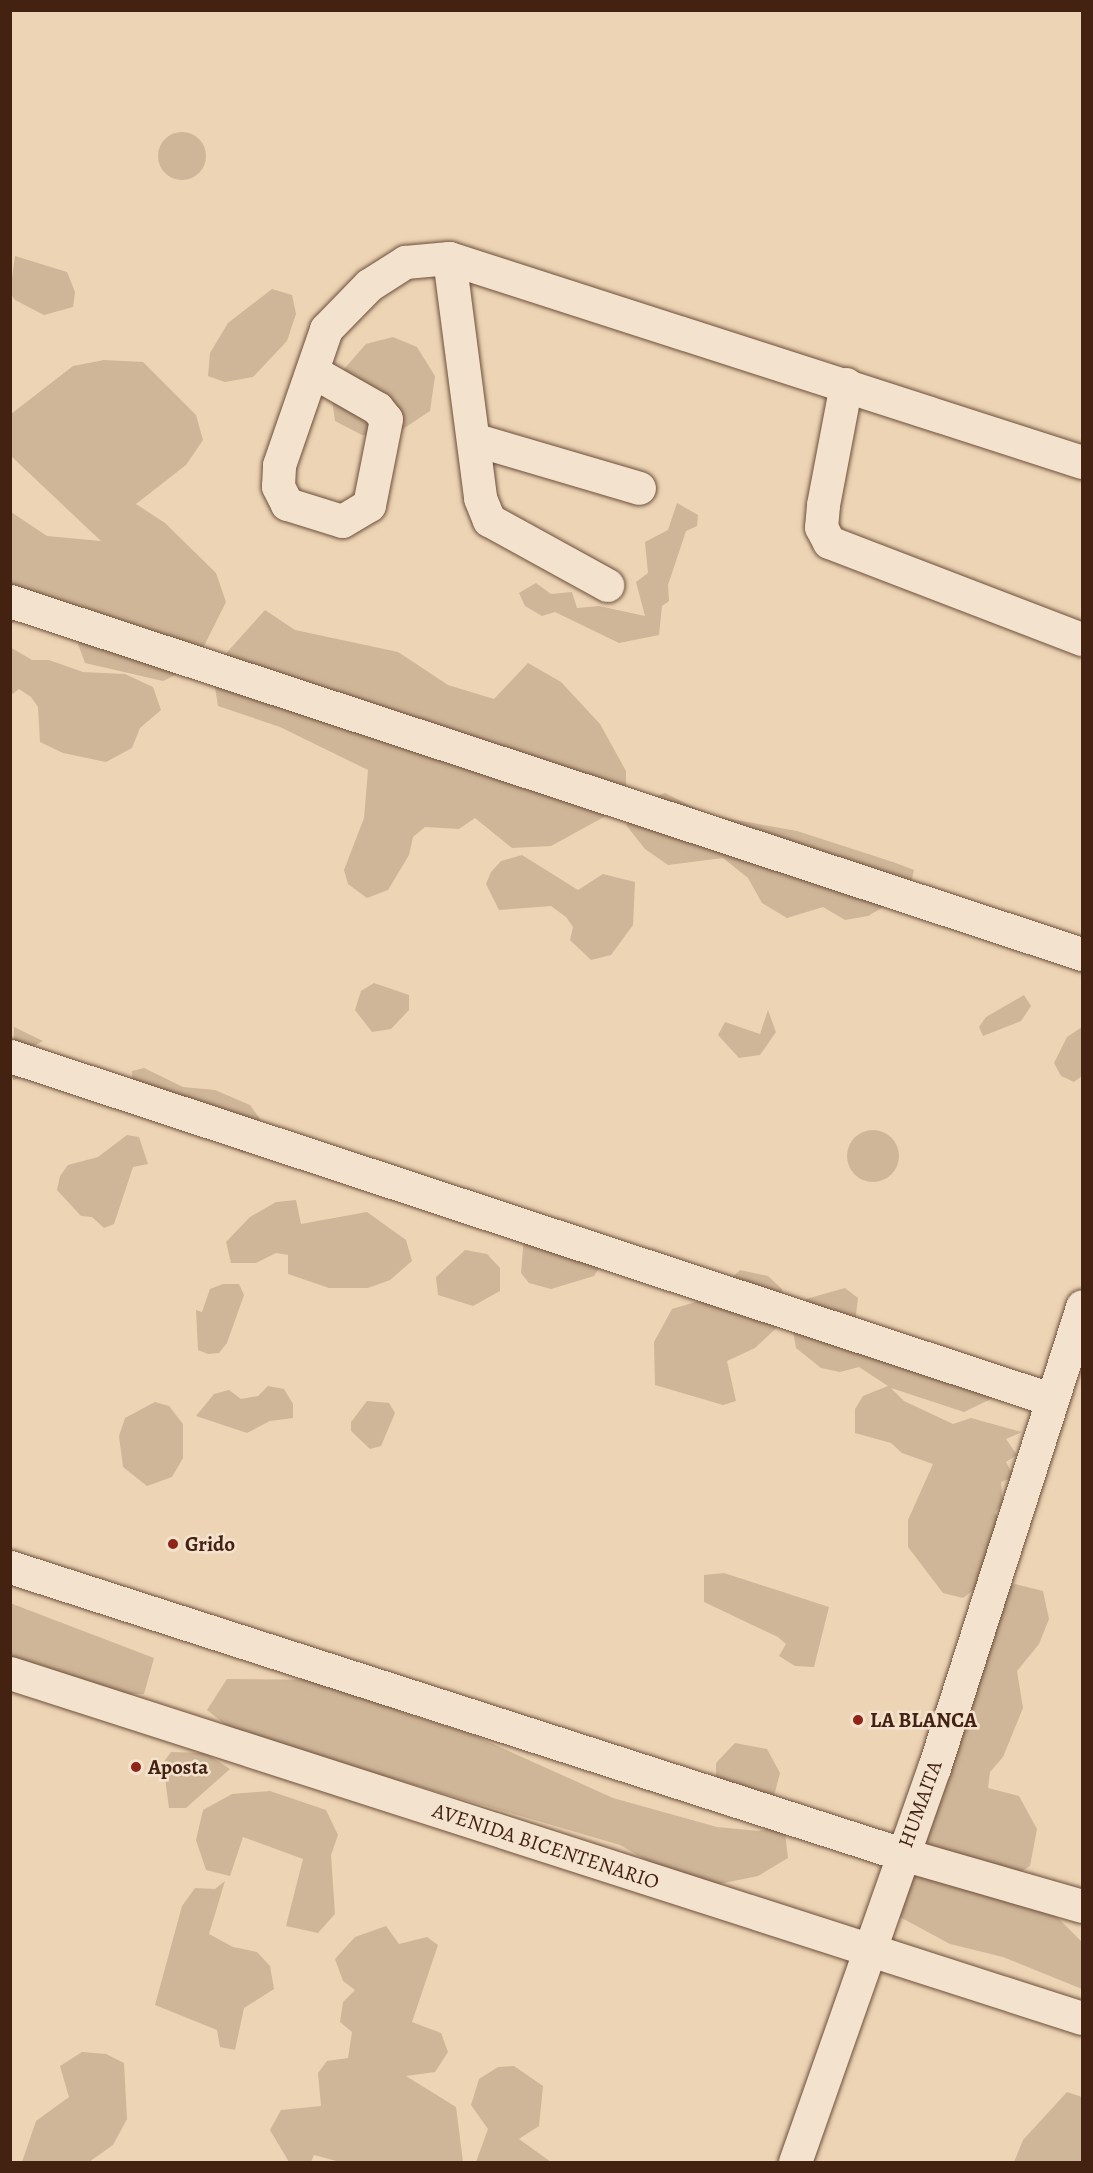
<!DOCTYPE html>
<style>
body{margin:0}
#map{position:relative;width:1093px;height:2173px;overflow:hidden;background:#ecd4b4;font-family:Alegreya,serif}
div>[style]{position:absolute}
.green>*{inset:0;background:#cfb698}
.round{border-radius:50%}
.roads{filter:drop-shadow(0 0 2px #6d4e3a) drop-shadow(0 0 2px #6d4e3a)}
.minor>*{height:33px;margin:-16.5px;padding:0 16.5px;transform-origin:16.5px;border-radius:16.5px;background:#f3e3ce}
.dots>*{width:16px;height:16px;translate:-50% -50%;box-sizing:border-box;border:3px solid #f3e3ce;border-radius:50%}
span{translate:-50% -50%;white-space:nowrap;text-align:center;line-height:1.15;-webkit-text-stroke:5px #f3e3ce;paint-order:stroke}
.poi-label{font-size:21px;color:#432212;font-weight:700}
.left{translate:0 -50%;text-align:left}
.street-label{font-size:21px;color:#432212}
.frame{position:absolute;inset:0;border:12px solid #432212;pointer-events:none}
</style>
<div id="map">
<div class="green">
<i class="round" style="left:158px;top:132px;width:48px;height:48px"></i>
<i style="clip-path:polygon(15px 256px,67px 272px,75px 292px,73px 307px,44px 315px,15px 300px,10px 293px)"></i>
<i style="clip-path:polygon(272px 289px,292px 295px,296px 314px,287px 341px,253px 377px,225px 382px,208px 376px,210px 353px,228px 323px)"></i>
<i style="clip-path:polygon(393px 337px,417px 347px,435px 376px,430px 411px,394px 435px,362px 435px,335px 421px,330px 385px,366px 344px)"></i>
<i style="clip-path:polygon(104px 360px,143px 362px,196px 415px,203px 440px,186px 465px,136px 504px,165px 523px,216px 573px,226px 602px,194px 666px,163px 681px,85px 663px,78px 644px,87px 624px,46px 604px,11px 624px,11px 512px,47px 536px,101px 541px,11px 456px,11px 414px,73px 366px)"></i>
<i style="clip-path:polygon(677px 503px,698px 515px,697px 526px,686px 531px,668px 585px,669px 601px,662px 606px,659px 635px,619px 643px,555px 612px,542px 616px,525px 606px,519px 593px,536px 583px,551px 594px,572px 592px,577px 608px,599px 606px,645px 616px,636px 582px,648px 573px,645px 542px,668px 530px)"></i>
<i style="clip-path:polygon(265px 610px,295px 630px,398px 652px,448px 685px,494px 699px,528px 663px,561px 682px,600px 724px,626px 771px,626px 797px,604px 817px,551px 846px,512px 848px,475px 818px,459px 829px,425px 827px,413px 837px,409px 855px,388px 890px,367px 898px,348px 884px,344px 870px,364px 818px,368px 770px,280px 727px,218px 706px,212px 669px)"></i>
<i style="clip-path:polygon(10px 647px,32px 660px,49px 660px,83px 672px,125px 674px,153px 687px,161px 710px,140px 728px,132px 748px,106px 762px,63px 753px,40px 742px,38px 707px,31px 697px,19px 689px,11px 695px)"></i>
<i style="clip-path:polygon(665px 793px,709px 815px,797px 831px,893px 862px,914px 870px,909px 892px,868px 916px,845px 920px,823px 907px,787px 918px,762px 903px,748px 878px,723px 858px,668px 865px,645px 849px,626px 825px,644px 801px)"></i>
<i style="clip-path:polygon(522px 855px,578px 890px,603px 874px,635px 882px,633px 925px,611px 955px,591px 960px,570px 940px,573px 927px,566px 917px,551px 906px,499px 910px,486px 884px,491px 872px,501px 861px)"></i>
<i style="clip-path:polygon(374px 983px,409px 995px,409px 1010px,391px 1029px,372px 1032px,355px 1010px,361px 991px)"></i>
<i style="clip-path:polygon(1024px 995px,1031px 1006px,1021px 1021px,983px 1036px,979px 1027px,986px 1017px)"></i>
<i style="clip-path:polygon(768px 1010px,776px 1032px,760px 1055px,739px 1058px,718px 1035px,725px 1022px,760px 1034px)"></i>
<i style="clip-path:polygon(14px 1027px,43px 1041px,32px 1047px,34px 1075px,13px 1080px)"></i>
<i style="clip-path:polygon(1082px 1027px,1082px 1076px,1074px 1082px,1061px 1076px,1054px 1063px,1067px 1037px)"></i>
<i style="clip-path:polygon(144px 1068px,183px 1087px,215px 1090px,250px 1105px,260px 1119px,263px 1138px,256px 1149px,243px 1153px,133px 1090px,132px 1071px)"></i>
<i class="round" style="left:847px;top:1130px;width:52px;height:52px"></i>
<i style="clip-path:polygon(127px 1135px,139px 1137px,148px 1164px,133px 1167px,114px 1224px,104px 1228px,92px 1217px,81px 1216px,57px 1190px,60px 1176px,68px 1165px,98px 1157px)"></i>
<i style="clip-path:polygon(296px 1200px,301px 1224px,367px 1212px,406px 1240px,412px 1261px,390px 1280px,368px 1288px,329px 1288px,288px 1274px,288px 1255px,276px 1253px,256px 1263px,231px 1263px,226px 1242px,250px 1217px,276px 1202px)"></i>
<i style="clip-path:polygon(524px 1236px,608px 1254px,594px 1276px,551px 1289px,529px 1283px,521px 1273px)"></i>
<i style="clip-path:polygon(465px 1250px,487px 1254px,500px 1268px,500px 1291px,473px 1306px,438px 1295px,436px 1277px)"></i>
<i style="clip-path:polygon(740px 1270px,768px 1276px,782px 1289px,786px 1319px,755px 1348px,727px 1361px,736px 1401px,723px 1405px,655px 1385px,654px 1342px,672px 1309px,712px 1297px)"></i>
<i style="clip-path:polygon(223px 1284px,239px 1284px,244px 1295px,227px 1343px,219px 1353px,208px 1354px,198px 1350px,196px 1310px,202px 1312px,210px 1289px)"></i>
<i style="clip-path:polygon(845px 1288px,858px 1298px,855px 1323px,995px 1397px,964px 1412px,891px 1388px,904px 1401px,953px 1424px,971px 1418px,1022px 1432px,1006px 1439px,1017px 1455px,1006px 1462px,1014px 1477px,1001px 1482px,1003px 1504px,995px 1512px,1002px 1529px,982px 1583px,963px 1598px,943px 1593px,908px 1547px,908px 1520px,933px 1464px,902px 1453px,891px 1443px,855px 1433px,855px 1409px,863px 1396px,888px 1386px,859px 1367px,840px 1372px,821px 1368px,796px 1348px,792px 1324px,806px 1299px)"></i>
<i style="clip-path:polygon(268px 1386px,284px 1389px,293px 1404px,293px 1418px,270px 1421px,247px 1433px,196px 1416px,214px 1394px,229px 1390px,241px 1399px,258px 1396px)"></i>
<i style="clip-path:polygon(367px 1401px,389px 1403px,395px 1413px,381px 1446px,370px 1449px,351px 1431px,351px 1422px)"></i>
<i style="clip-path:polygon(155px 1402px,169px 1406px,183px 1424px,183px 1458px,172px 1477px,147px 1486px,123px 1467px,119px 1436px,125px 1418px)"></i>
<i style="clip-path:polygon(724px 1573px,829px 1607px,814px 1667px,795px 1666px,779px 1656px,786px 1644px,778px 1637px,704px 1602px,704px 1575px)"></i>
<i style="clip-path:polygon(1015px 1584px,1043px 1591px,1049px 1619px,1039px 1644px,1017px 1671px,1023px 1708px,1003px 1757px,990px 1772px,988px 1788px,1019px 1796px,1037px 1829px,1030px 1866px,1010px 1879px,931px 1850px,923px 1831px,998px 1592px)"></i>
<i style="clip-path:polygon(10px 1603px,154px 1658px,144px 1694px,125px 1694px,11px 1664px)"></i>
<i style="clip-path:polygon(227px 1679px,334px 1680px,371px 1692px,401px 1712px,471px 1734px,613px 1798px,717px 1827px,759px 1831px,784px 1824px,788px 1858px,758px 1876px,719px 1884px,684px 1882px,620px 1845px,236px 1733px,207px 1710px)"></i>
<i style="clip-path:polygon(735px 1743px,767px 1749px,780px 1773px,774px 1796px,716px 1782px,716px 1763px)"></i>
<i style="clip-path:polygon(171px 1752px,205px 1753px,230px 1769px,186px 1808px,169px 1808px,163px 1763px)"></i>
<i style="clip-path:polygon(270px 1791px,326px 1810px,338px 1835px,331px 1855px,335px 1914px,318px 1933px,286px 1926px,303px 1859px,243px 1837px,230px 1876px,206px 1870px,196px 1840px,203px 1810px,232px 1794px)"></i>
<i style="clip-path:polygon(936px 1876px,1048px 1908px,1082px 1942px,1082px 1989px,1003px 1957px,950px 1944px,898px 1916px,900px 1877px)"></i>
<i style="clip-path:polygon(225px 1881px,209px 1934px,233px 1947px,257px 1952px,270px 1966px,274px 1989px,244px 2008px,235px 2050px,220px 2047px,217px 2030px,155px 2005px,182px 1906px,195px 1888px,215px 1889px)"></i>
<i style="clip-path:polygon(386px 1926px,399px 1944px,427px 1937px,438px 1945px,412px 2022px,441px 2033px,448px 2052px,435px 2072px,406px 2076px,456px 2107px,463px 2162px,340px 2162px,314px 2155px,311px 2162px,289px 2162px,270px 2130px,281px 2110px,321px 2106px,318px 2073px,327px 2061px,348px 2058px,352px 2032px,340px 2022px,343px 2002px,355px 1990px,343px 1981px,335px 1959px,355px 1937px)"></i>
<i style="clip-path:polygon(82px 2052px,106px 2054px,124px 2063px,127px 2119px,113px 2145px,89px 2162px,22px 2162px,36px 2121px,69px 2097px,60px 2066px)"></i>
<i style="clip-path:polygon(514px 2066px,543px 2086px,539px 2126px,519px 2139px,551px 2162px,476px 2162px,488px 2129px,471px 2105px,479px 2079px,498px 2067px)"></i>
<i style="clip-path:polygon(1067px 2092px,1082px 2097px,1082px 2162px,1014px 2162px,1023px 2140px)"></i>
</div>
<div class="roads">
<div class="minor">
<i style="left:449px;top:258px;width:242px;rotate:82.6deg"></i>
<i style="left:480px;top:498px;width:24px;rotate:68deg"></i>
<i style="left:489px;top:520px;width:135px;rotate:28.8deg"></i>
<i style="left:312px;top:371px;width:75px;rotate:29.6deg"></i>
<i style="left:377px;top:408px;width:14px;rotate:51deg"></i>
<i style="left:386px;top:419px;width:88px;rotate:101.2deg"></i>
<i style="left:369px;top:505px;width:31px;rotate:149deg"></i>
<i style="left:342px;top:521px;width:58px;rotate:-162.8deg"></i>
<i style="left:287px;top:504px;width:20px;rotate:-117deg"></i>
<i style="left:278px;top:486px;width:21px;rotate:-87deg"></i>
<i style="left:279px;top:465px;width:144px;rotate:-70.9deg"></i>
<i style="left:326px;top:329px;width:62px;rotate:-45.7deg"></i>
<i style="left:369px;top:285px;width:43px;rotate:-32.6deg"></i>
<i style="left:405px;top:262px;width:44px;rotate:-5.2deg"></i>
<i style="left:449px;top:258px;width:665px;rotate:17.86deg"></i>
<i style="left:846px;top:384px;width:123px;rotate:100.8deg"></i>
<i style="left:823px;top:505px;width:22px;rotate:95deg"></i>
<i style="left:821px;top:527px;width:17px;rotate:62deg"></i>
<i style="left:829px;top:542px;width:271px;rotate:21deg"></i>
<i style="left:473px;top:439px;width:173px;rotate:16.4deg"></i>
<i style="left:10px;top:601px;width:1129px;rotate:18.23deg"></i>
<i style="left:10px;top:1056px;width:1095px;rotate:18.25deg"></i>
<i style="left:10px;top:1567px;width:937px;rotate:17.84deg"></i>
<i style="left:902px;top:1854px;width:187px;rotate:16.1deg"></i>
<i style="left:10px;top:1673px;width:1126px;rotate:17.84deg"></i>
<i style="left:795px;top:2162px;width:418px;rotate:-70.6deg"></i>
<i style="left:934px;top:1768px;width:485px;rotate:-72.2deg"></i>
</div>
</div>
<div class="dots">
<i style="left:173px;top:1544px;background:#8f2418"></i>
<i style="left:858px;top:1720px;background:#8f2418"></i>
<i style="left:136px;top:1767px;background:#8f2418"></i>
</div>
<div class="poi-label">
<span class="left" style="left:185px;top:1544px">Grido</span>
<span class="left" style="left:870px;top:1720px">LA BLANCA</span>
<span class="left" style="left:148px;top:1767px">Aposta</span>
</div>
<div class="street-label">
<span style="left:920px;top:1804px;rotate:-70deg">HUMAITA</span>
<span style="left:546px;top:1846px;rotate:18deg">AVENIDA BICENTENARIO</span>
</div>
<div class="frame"></div>
</div>
